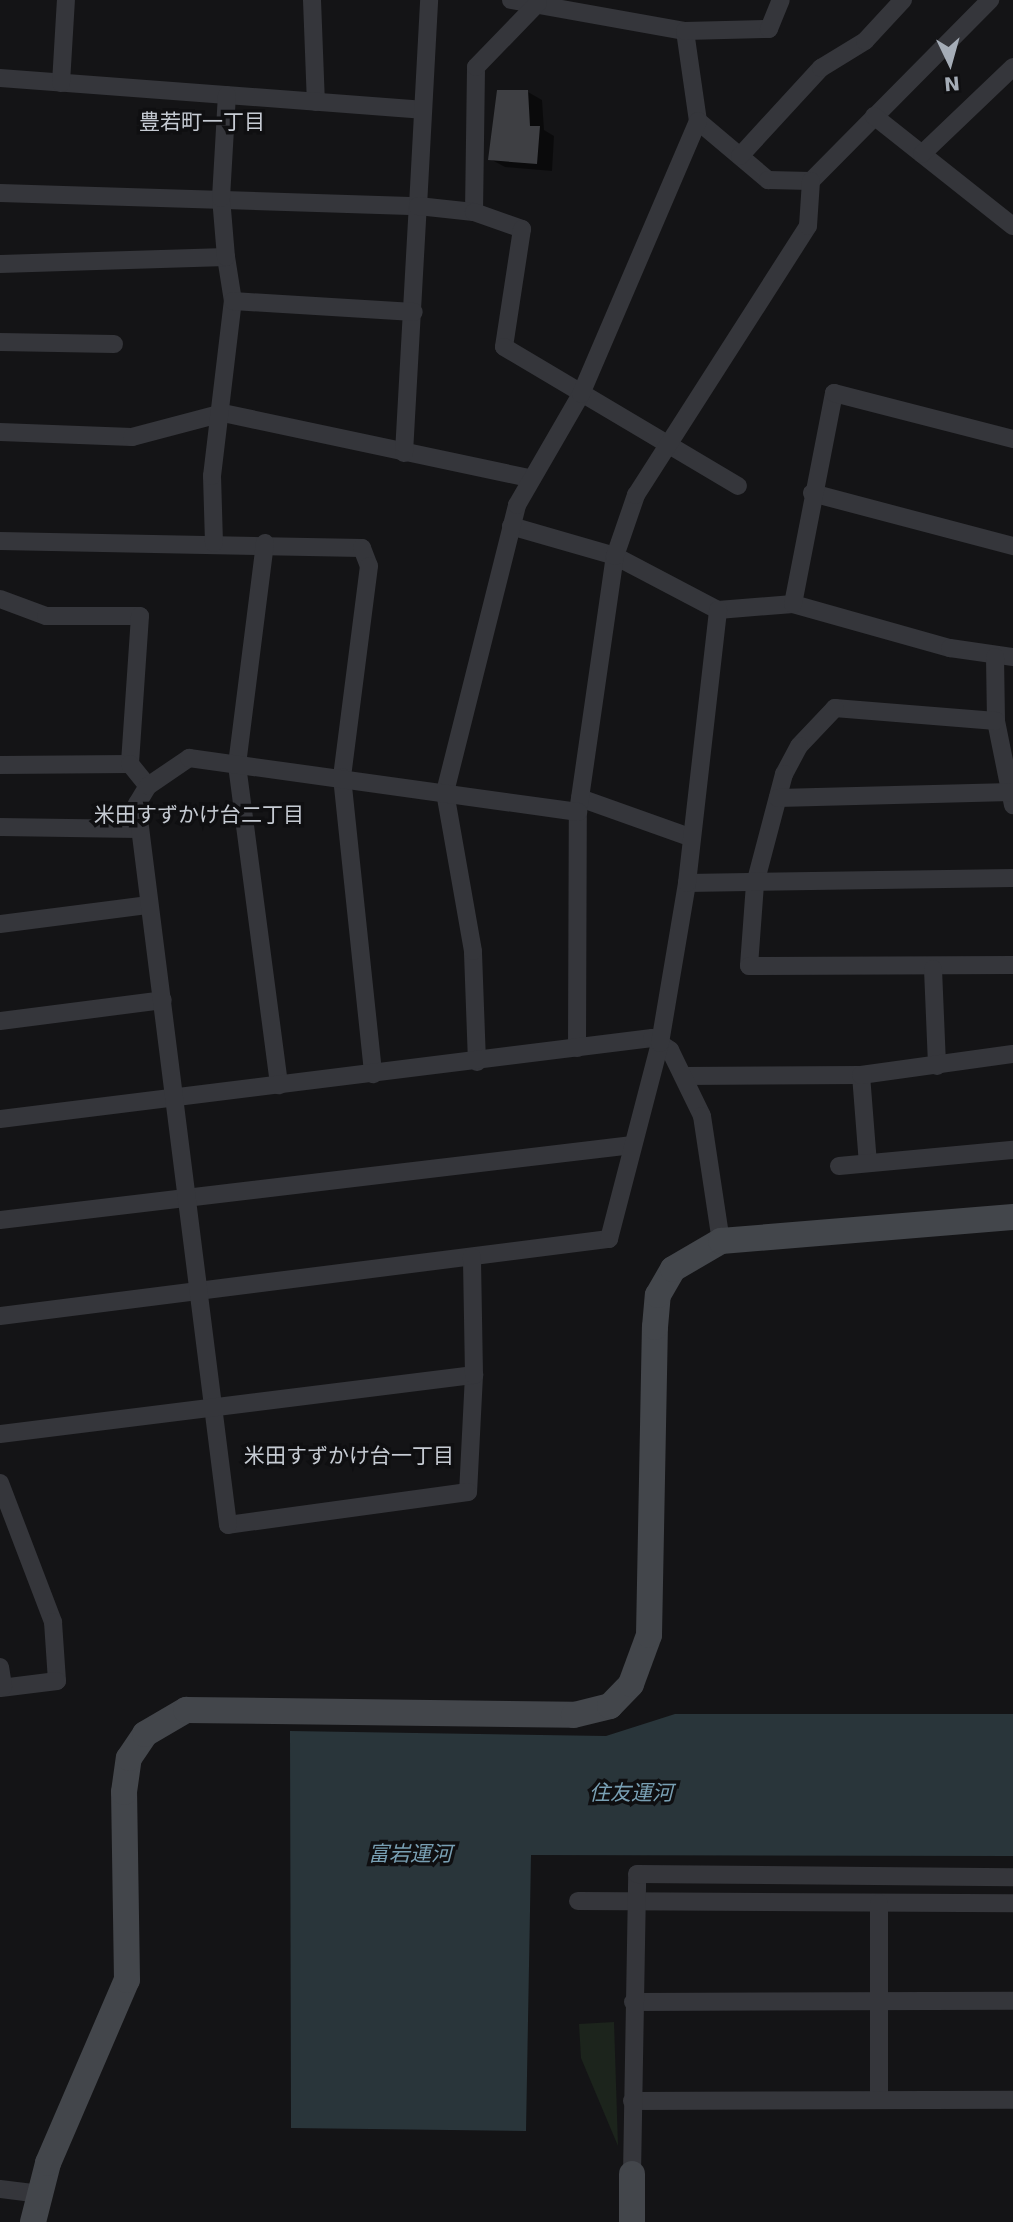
<!DOCTYPE html>
<meta charset="utf-8">
<style>
body{margin:0}
#map{position:relative;width:1013px;height:2222px;overflow:hidden;background:#141416;font-family:"DejaVu Sans","Noto Sans JP",sans-serif}
div>[style]{position:absolute}
.green>*{inset:0;background:#1c241c}
.water>*{inset:0;background:#29353a}
.shadow>*{inset:0;background:#0007}
.building>*{inset:0;background:#3e3f43}
.street>*{height:18px;margin:-9px;padding:0 9px;transform-origin:9px;border-radius:9px;background:#35363b}
.secondary>*{height:26px;margin:-13px;padding:0 13px;transform-origin:13px;border-radius:13px;background:#43464b}
span{translate:-50% -50%;white-space:nowrap;text-align:center;line-height:1.15;-webkit-text-stroke:7px #0f0f11;paint-order:stroke}
.neighbourhood-label{font-size:21px;color:#c6cbd3}
.water-label{font-size:21px;color:#79a0b4;font-style:italic}
.north{position:absolute;left:915px;top:28px;width:70px;height:70px;-webkit-text-stroke:5px #0f0f11;paint-order:stroke;rotate:175deg;font-size:19px;font-weight:700;line-height:28px;text-align:center;color:#a5adb7}
.north::after{content:'';display:block;margin:auto;width:24px;height:32px;background:#a5adb7;clip-path:polygon(50% 0,100% 100%,50% 72%,0 100%)}
</style>
<div id="map">
<div class="green">
<i style="clip-path:polygon(614px 2022px,618px 2146px,581px 2058px,579px 2024px)"></i>
</div>
<div class="water">
<i style="clip-path:polygon(675px 1714px,1013px 1714px,1013px 1856px,531px 1855px,526px 2131px,291px 2128px,290px 1731px,606px 1736px)"></i>
</div>
<div class="shadow">
<i style="clip-path:polygon(528px 92px,542px 100px,544px 130px,554px 136px,552px 171px,505px 167px,490px 159px)"></i>
</div>
<div class="building">
<i style="clip-path:polygon(497px 90px,528px 90px,530px 126px,540px 126px,537px 164px,488px 160px)"></i>
</div>
<div class="street">
<i style="left:312px;top:0;width:102px;rotate:87.8deg"></i>
<i style="left:511px;top:0;width:177px;rotate:10.1deg"></i>
<i style="left:685px;top:31px;width:91px;rotate:81.8deg"></i>
<i style="left:698px;top:121px;width:92px;rotate:40.1deg"></i>
<i style="left:768px;top:180px;width:43px;rotate:1.3deg"></i>
<i style="left:811px;top:181px;width:255px;rotate:-45.3deg"></i>
<i style="left:685px;top:31px;width:84px;rotate:-1.4deg"></i>
<i style="left:769px;top:29px;width:31px;rotate:-68deg"></i>
<i style="left:0;top:78px;width:423px;rotate:4.3deg"></i>
<i style="left:61px;top:83px;width:83px;rotate:-86.6deg"></i>
<i style="left:874px;top:116px;width:177px;rotate:38.4deg"></i>
<i style="left:922px;top:154px;width:126px;rotate:-43.7deg"></i>
<i style="left:740px;top:156px;width:120px;rotate:-47.4deg"></i>
<i style="left:821px;top:68px;width:52px;rotate:-31.5deg"></i>
<i style="left:865px;top:41px;width:56px;rotate:-47.2deg"></i>
<i style="left:0;top:193px;width:418px;rotate:1.8deg"></i>
<i style="left:418px;top:206px;width:206px;rotate:-86.9deg"></i>
<i style="left:474px;top:212px;width:145px;rotate:-89.2deg"></i>
<i style="left:476px;top:67px;width:89px;rotate:-45.9deg"></i>
<i style="left:226px;top:257px;width:45px;rotate:81deg"></i>
<i style="left:0;top:264px;width:226px;rotate:-1.8deg"></i>
<i style="left:226px;top:257px;width:59px;rotate:-94.8deg"></i>
<i style="left:221px;top:198px;width:103px;rotate:-86.7deg"></i>
<i style="left:0;top:342px;width:114px;rotate:1deg"></i>
<i style="left:0;top:432px;width:132px;rotate:2.2deg"></i>
<i style="left:132px;top:437px;width:94px;rotate:-14.8deg"></i>
<i style="left:223px;top:413px;width:314px;rotate:12deg"></i>
<i style="left:404px;top:453px;width:247px;rotate:-86.8deg"></i>
<i style="left:418px;top:206px;width:56px;rotate:6.1deg"></i>
<i style="left:474px;top:212px;width:51px;rotate:19.5deg"></i>
<i style="left:522px;top:229px;width:119px;rotate:98.7deg"></i>
<i style="left:504px;top:347px;width:272px;rotate:30.7deg"></i>
<i style="left:812px;top:493px;width:208px;rotate:14.8deg"></i>
<i style="left:511px;top:526px;width:108px;rotate:16.1deg"></i>
<i style="left:615px;top:556px;width:116px;rotate:27.7deg"></i>
<i style="left:718px;top:610px;width:75px;rotate:-4.6deg"></i>
<i style="left:793px;top:604px;width:163px;rotate:15.7deg"></i>
<i style="left:950px;top:648px;width:64px;rotate:8.1deg"></i>
<i style="left:0;top:541px;width:362px;rotate:1.1deg"></i>
<i style="left:362px;top:548px;width:19px;rotate:69deg"></i>
<i style="left:369px;top:566px;width:213px;rotate:97.3deg"></i>
<i style="left:342px;top:777px;width:299px;rotate:84deg"></i>
<i style="left:214px;top:543px;width:67px;rotate:-91.7deg"></i>
<i style="left:212px;top:476px;width:176px;rotate:-83.2deg"></i>
<i style="left:233px;top:301px;width:181px;rotate:3.5deg"></i>
<i style="left:265px;top:543px;width:224px;rotate:97.2deg"></i>
<i style="left:237px;top:765px;width:323px;rotate:82.5deg"></i>
<i style="left:0;top:599px;width:49px;rotate:20.3deg"></i>
<i style="left:46px;top:616px;width:94px"></i>
<i style="left:140px;top:616px;width:148px;rotate:93.9deg"></i>
<i style="left:793px;top:604px;width:215px;rotate:-79deg"></i>
<i style="left:834px;top:393px;width:185px;rotate:14.4deg"></i>
<i style="left:995px;top:657px;width:64px;rotate:89.1deg"></i>
<i style="left:996px;top:721px;width:86px;rotate:78.6deg"></i>
<i style="left:996px;top:721px;width:162px;rotate:-175.4deg"></i>
<i style="left:835px;top:708px;width:52px;rotate:133.5deg"></i>
<i style="left:799px;top:746px;width:32px;rotate:118deg"></i>
<i style="left:784px;top:774px;width:114px;rotate:104.8deg"></i>
<i style="left:755px;top:884px;width:82px;rotate:94.2deg"></i>
<i style="left:749px;top:966px;width:264px;rotate:-0.2deg"></i>
<i style="left:0;top:765px;width:130px;rotate:-0.4deg"></i>
<i style="left:130px;top:764px;width:28px;rotate:51deg"></i>
<i style="left:580px;top:798px;width:114px;rotate:19.6deg"></i>
<i style="left:778px;top:798px;width:233px;rotate:-1.5deg"></i>
<i style="left:0;top:827px;width:138px;rotate:0.8deg"></i>
<i style="left:687px;top:883px;width:326px;rotate:-0.9deg"></i>
<i style="left:0;top:924px;width:150px;rotate:-7.3deg"></i>
<i style="left:933px;top:969px;width:97px;rotate:87.6deg"></i>
<i style="left:0;top:1021px;width:164px;rotate:-7.3deg"></i>
<i style="left:577px;top:1048px;width:236px;rotate:-89.8deg"></i>
<i style="left:578px;top:812px;width:259px;rotate:-81.8deg"></i>
<i style="left:615px;top:556px;width:65px;rotate:-71deg"></i>
<i style="left:636px;top:495px;width:319px;rotate:-57.4deg"></i>
<i style="left:808px;top:226px;width:45px;rotate:-86.2deg"></i>
<i style="left:477px;top:1062px;width:111px;rotate:-92.1deg"></i>
<i style="left:473px;top:951px;width:161px;rotate:-100deg"></i>
<i style="left:445px;top:792px;width:296px;rotate:-75.9deg"></i>
<i style="left:517px;top:505px;width:128px;rotate:-60deg"></i>
<i style="left:581px;top:394px;width:297px;rotate:-66.8deg"></i>
<i style="left:861px;top:1075px;width:88px;rotate:85.5deg"></i>
<i style="left:683px;top:1076px;width:178px;rotate:-0.3deg"></i>
<i style="left:861px;top:1075px;width:153px;rotate:-7.9deg"></i>
<i style="left:0;top:1119px;width:657px;rotate:-7.08deg"></i>
<i style="left:652px;top:1038px;width:22px;rotate:34deg"></i>
<i style="left:670px;top:1050px;width:73px;rotate:64.1deg"></i>
<i style="left:702px;top:1116px;width:126px;rotate:81.4deg"></i>
<i style="left:839px;top:1166px;width:175px;rotate:-5.3deg"></i>
<i style="left:0;top:1220px;width:637px;rotate:-6.76deg"></i>
<i style="left:0;top:1316px;width:614px;rotate:-7.21deg"></i>
<i style="left:609px;top:1239px;width:203px;rotate:-75.4deg"></i>
<i style="left:660px;top:1043px;width:162px;rotate:-80.4deg"></i>
<i style="left:687px;top:883px;width:275px;rotate:-83.5deg"></i>
<i style="left:474px;top:1375px;width:117px;rotate:92.9deg"></i>
<i style="left:468px;top:1492px;width:242px;rotate:172.2deg"></i>
<i style="left:228px;top:1525px;width:727px;rotate:-97.19deg"></i>
<i style="left:137px;top:804px;width:21px;rotate:-59deg"></i>
<i style="left:148px;top:786px;width:50px;rotate:-34.3deg"></i>
<i style="left:189px;top:758px;width:393px;rotate:7.9deg"></i>
<i style="left:0;top:1434px;width:478px;rotate:-7.1deg"></i>
<i style="left:474px;top:1375px;width:118px;rotate:-91deg"></i>
<i style="left:0;top:1483px;width:149px;rotate:69.1deg"></i>
<i style="left:53px;top:1622px;width:59px;rotate:86.1deg"></i>
<i style="left:57px;top:1681px;width:57px;rotate:173deg"></i>
<i style="left:0;top:1667px;width:20px;rotate:81deg"></i>
<i style="left:578px;top:1901px;width:435px;rotate:0.3deg"></i>
<i style="left:633px;top:2002px;width:380px;rotate:-0.2deg"></i>
<i style="left:879px;top:2100px;width:197px;rotate:-90deg"></i>
<i style="left:632px;top:2101px;width:381px;rotate:-0.2deg"></i>
<i style="left:632px;top:2174px;width:300px;rotate:-89deg"></i>
<i style="left:637px;top:1874px;width:376px;rotate:0.5deg"></i>
<i style="left:0;top:2189px;width:39px;rotate:7deg"></i>
</div>
<div class="secondary">
<i style="left:632px;top:2174px;width:48px;rotate:90deg"></i>
<i style="left:33px;top:2222px;width:61px;rotate:-75.7deg"></i>
<i style="left:48px;top:2163px;width:199px;rotate:-66.7deg"></i>
<i style="left:127px;top:1980px;width:188px;rotate:-90.9deg"></i>
<i style="left:124px;top:1792px;width:34px;rotate:-82deg"></i>
<i style="left:129px;top:1758px;width:29px;rotate:-56deg"></i>
<i style="left:145px;top:1734px;width:48px;rotate:-30.3deg"></i>
<i style="left:186px;top:1710px;width:388px;rotate:0.7deg"></i>
<i style="left:574px;top:1715px;width:37px;rotate:-14deg"></i>
<i style="left:610px;top:1706px;width:30px;rotate:-46deg"></i>
<i style="left:631px;top:1684px;width:52px;rotate:-69.8deg"></i>
<i style="left:649px;top:1635px;width:308px;rotate:-88.9deg"></i>
<i style="left:655px;top:1327px;width:32px;rotate:-85deg"></i>
<i style="left:658px;top:1295px;width:30px;rotate:-60deg"></i>
<i style="left:673px;top:1269px;width:56px;rotate:-30.3deg"></i>
<i style="left:721px;top:1241px;width:293px;rotate:-4.7deg"></i>
</div>
<div class="neighbourhood-label">
<span style="left:202px;top:122px">豊若町一丁目</span>
<span style="left:199px;top:815px">米田すずかけ台二丁目</span>
<span style="left:349px;top:1456px">米田すずかけ台一丁目</span>
</div>
<div class="water-label">
<span style="left:631px;top:1793px">住友運河</span>
<span style="left:410px;top:1854px">富岩運河</span>
</div>
<div class="north">N</div>
</div>
